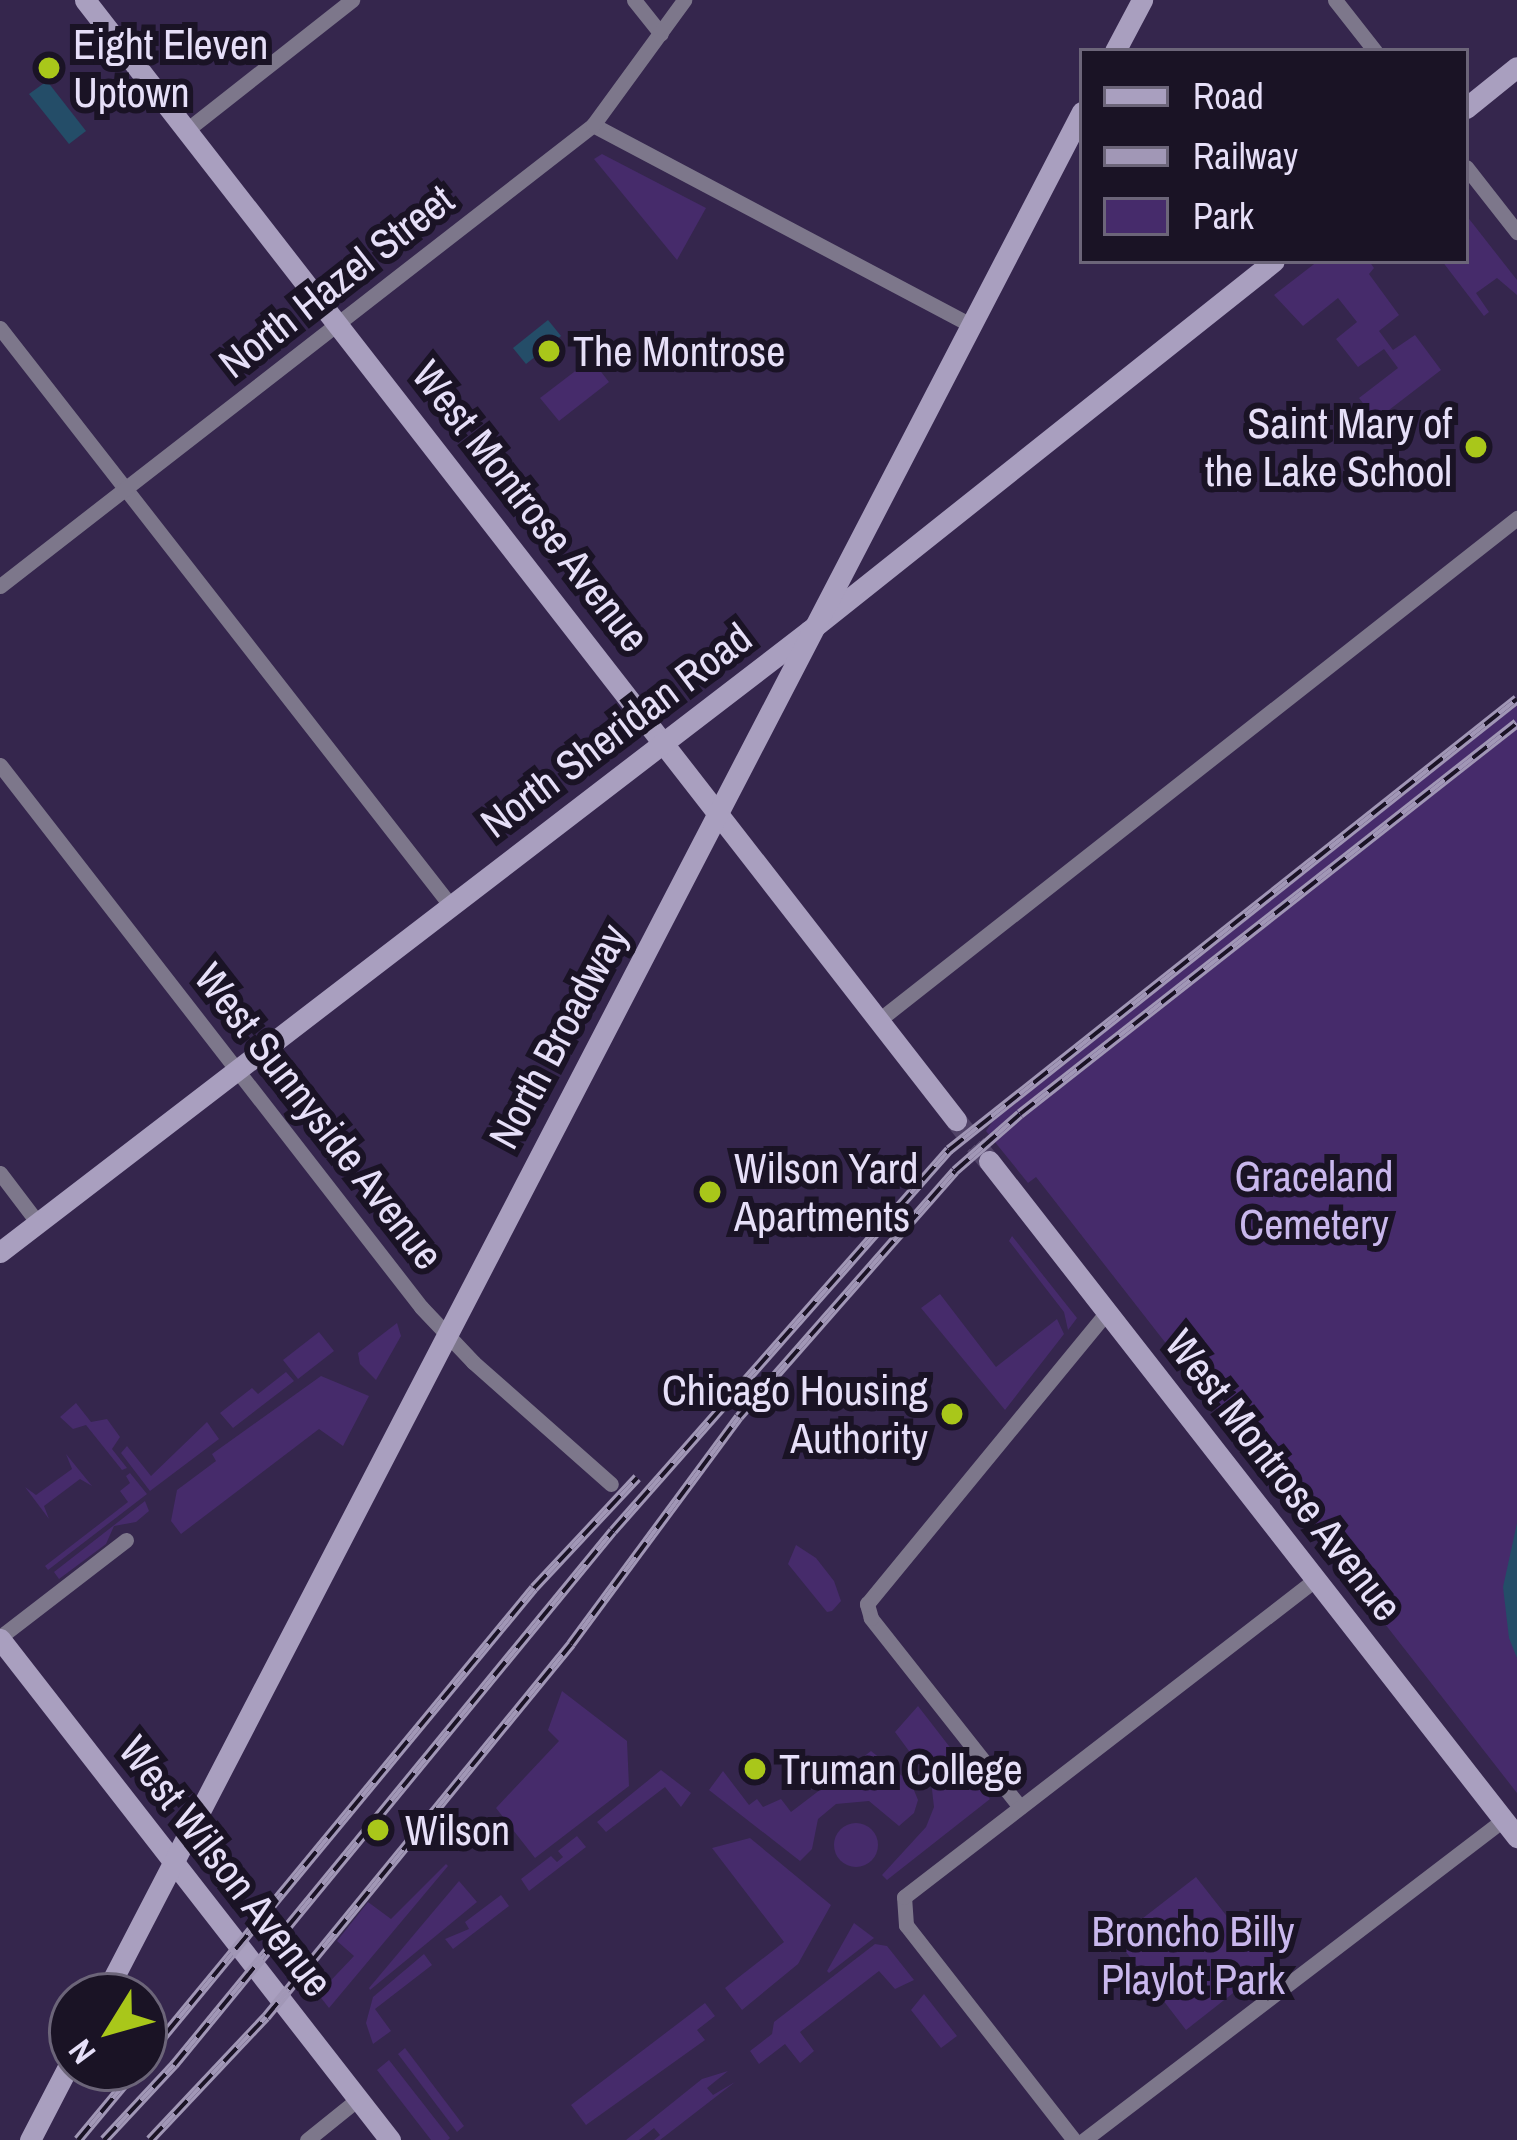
<!DOCTYPE html>
<style>
body{margin:0}
#map{position:relative;width:1517px;height:2140px;overflow:hidden;background:#35264d;font-family:"Archivo Narrow",sans-serif}
div>[style]{position:absolute}
.green>*{inset:0;background:#462b6b}
.round{border-radius:50%}
.water>*{inset:0;background:#244d68}
.secondary-tunnel>*{height:21px;margin-top:-10.5px;transform-origin:0;background:repeating-linear-gradient(90deg,#504267 0 21px,transparent 0 31px)}
.street>*{height:15px;margin:-7.5px;padding:0 7.5px;transform-origin:7.5px;border-radius:7.5px;background:#7d778b}
.secondary>*{height:21px;margin:-10.5px;padding:0 10.5px;transform-origin:10.5px;border-radius:10.5px;background:#a99fbf}
.rail>*{height:10px;margin-top:-5px;transform-origin:0;background:repeating-linear-gradient(90deg,#1a1325 0 18px,#a197b6 0 36px);box-sizing:border-box;border-block:3px solid #a197b6}
.dots>*{width:33px;height:33px;translate:-50% -50%;box-sizing:border-box;border:6px solid #1a1325;border-radius:50%}
span{translate:-50% -50%;white-space:nowrap;text-align:center;line-height:1.15;-webkit-text-stroke:12px #1a1325;paint-order:stroke}
.poi-label{font-size:42px;color:#e6dff8}
.left{translate:0 -50%;text-align:left}
.right{translate:-100% -50%;text-align:right}
.street-label{font-size:42px;color:#e6dff8}
.park-label{font-size:42px;color:#c9b7ed}
.legend{position:absolute;left:1079px;top:48px;width:390px;height:216px;box-sizing:border-box;background:#1a1325;border:3px solid #6c6579;margin:0;padding:15px 21px;list-style:none;font-size:36px;color:#e6dff8}
.legend li{display:flex;align-items:center;gap:24px;height:60px}
.legend b{width:60px;border:3px solid #6c6579}
.north{position:absolute;left:48px;top:1972px;width:120px;height:120px;box-sizing:border-box;background:#1a1325;border:3px solid #6c6579;border-radius:50%;rotate:233deg;font-size:33px;font-weight:700;line-height:48px;text-align:center;color:#e6dff8}
.north::after{content:'';display:block;margin:auto;width:42px;height:54px;background:#a9c71a;clip-path:polygon(50% 0,100% 100%,50% 72%,0 100%)}
</style>
<div id="map">
<div class="green">
<i style="clip-path:polygon(602px 154px,706px 208px,677px 260px,594px 159px)"></i>
<i style="clip-path:polygon(1466px 215px,1517px 280px,1517px 295px,1497px 278px,1476px 293px,1489px 312px,1484px 316px,1442px 261px,1466px 261px)"></i>
<i style="clip-path:polygon(1318px 261px,1369px 261px,1374px 268px,1369px 274px,1399px 315px,1379px 331px,1393px 350px,1415px 335px,1441px 370px,1376px 420px,1359px 398px,1398px 368px,1384px 349px,1358px 367px,1336px 339px,1357px 322px,1338px 298px,1303px 326px,1274px 295px)"></i>
<i style="clip-path:polygon(591px 359px,609px 382px,559px 421px,540px 398px)"></i>
<i style="clip-path:polygon(1517px 704px,1517px 1793px,1036px 1177px,1028px 1183px,986px 1131px,1000px 1111px)"></i>
<i style="clip-path:polygon(1012px 1236px,1077px 1318px,1068px 1330px,1064px 1312px,1009px 1241px)"></i>
<i style="clip-path:polygon(940px 1294px,996px 1367px,1057px 1319px,1064px 1334px,1005px 1410px,921px 1308px)"></i>
<i style="clip-path:polygon(397px 1323px,401px 1336px,376px 1380px,360px 1364px,358px 1353px)"></i>
<i style="clip-path:polygon(319px 1332px,334px 1351px,298px 1379px,283px 1360px)"></i>
<i style="clip-path:polygon(286px 1372px,294px 1381px,233px 1428px,220px 1413px,252px 1388px,258px 1394px)"></i>
<i style="clip-path:polygon(321px 1376px,369px 1396px,343px 1446px,319px 1429px,181px 1534px,171px 1521px,177px 1490px,216px 1461px,212px 1454px)"></i>
<i style="clip-path:polygon(76px 1403px,91px 1422px,107px 1419px,120px 1437px,112px 1449px,127px 1468px,122px 1470px,86px 1425px,73px 1429px,60px 1417px)"></i>
<i style="clip-path:polygon(207px 1422px,219px 1439px,150px 1491px,121px 1453px,127px 1446px,151px 1476px)"></i>
<i style="clip-path:polygon(66px 1454px,92px 1486px,80px 1479px,44px 1506px,49px 1519px,25px 1487px,36px 1495px,72px 1469px)"></i>
<i style="clip-path:polygon(130px 1473px,147px 1494px,48px 1570px,45px 1566px,128px 1502px,120px 1491px,130px 1483px,126px 1476px)"></i>
<i style="clip-path:polygon(145px 1501px,149px 1511px,136px 1522px,114px 1526px,106px 1544px,59px 1579px,54px 1572px)"></i>
<i style="clip-path:polygon(796px 1545px,816px 1558px,834px 1581px,841px 1601px,832px 1611px,827px 1612px,788px 1564px)"></i>
<i style="clip-path:polygon(562px 1691px,627px 1741px,629px 1786px,535px 1858px,496px 1808px,559px 1741px,548px 1730px)"></i>
<i style="clip-path:polygon(918px 1706px,990px 1799px,887px 1880px,882px 1875px,926px 1827px,934px 1807px,931px 1781px,895px 1732px)"></i>
<i style="clip-path:polygon(871px 1751px,911px 1783px,918px 1800px,914px 1813px,899px 1826px,869px 1801px,836px 1804px,818px 1819px,812px 1849px,800px 1861px,709px 1790px,723px 1771px,749px 1805px,757px 1799px,763px 1807px,781px 1799px,791px 1812px)"></i>
<i style="clip-path:polygon(661px 1770px,691px 1793px,681px 1807px,665px 1787px,606px 1832px,597px 1822px)"></i>
<i class="round" style="left:834px;top:1823px;width:44px;height:44px"></i>
<i style="clip-path:polygon(577px 1836px,586px 1847px,529px 1891px,521px 1879px,551px 1856px,557px 1862px,563px 1857px,558px 1851px)"></i>
<i style="clip-path:polygon(750px 1838px,831px 1905px,798px 1964px,742px 2010px,725px 1988px,784px 1942px,712px 1848px)"></i>
<i style="clip-path:polygon(446px 1864px,448px 1866px,329px 2008px,318px 1994px,354px 1956px,337px 1941px,368px 1902px,391px 1919px)"></i>
<i style="clip-path:polygon(1196px 1877px,1240px 1933px,1261px 1917px,1288px 1950px,1186px 2030px,1116px 1939px)"></i>
<i style="clip-path:polygon(459px 1881px,477px 1902px,370px 1990px,369px 1988px)"></i>
<i style="clip-path:polygon(501px 1895px,509px 1906px,453px 1949px,445px 1939px,469px 1929px,465px 1922px)"></i>
<i style="clip-path:polygon(854px 1923px,874px 1938px,829px 1973px,827px 1971px)"></i>
<i style="clip-path:polygon(875px 1944px,887px 1946px,914px 1980px,895px 1989px,879px 1971px,800px 2032px,814px 2051px,800px 2063px,785px 2044px,759px 2064px,750px 2051px,772px 2034px,774px 2022px)"></i>
<i style="clip-path:polygon(424px 1954px,432px 1965px,375px 2009px,391px 2031px,373px 2044px,366px 2023px,373px 1997px)"></i>
<i style="clip-path:polygon(924px 1994px,957px 2036px,941px 2048px,911px 2010px)"></i>
<i style="clip-path:polygon(705px 2003px,715px 2016px,697px 2030px,705px 2040px,586px 2125px,571px 2105px)"></i>
<i style="clip-path:polygon(405px 2048px,464px 2126px,457px 2132px,398px 2054px)"></i>
<i style="clip-path:polygon(389px 2060px,450px 2138px,448px 2140px,431px 2140px,377px 2070px)"></i>
<i style="clip-path:polygon(728px 2071px,707px 2088px,713px 2095px,735px 2082px,660px 2140px,654px 2140px,660px 2135px,654px 2128px,639px 2140px,626px 2140px,702px 2079px)"></i>
</div>
<div class="water">
<i style="clip-path:polygon(47px 81px,86px 131px,69px 144px,29px 94px)"></i>
<i style="clip-path:polygon(548px 320px,561px 336px,526px 364px,513px 348px)"></i>
<i style="clip-path:polygon(1517px 1523px,1517px 1658px,1509px 1638px,1503px 1587px)"></i>
</div>
<div class="secondary-tunnel">
<i style="left:956px;top:1120px;width:53px;rotate:51.2deg"></i>
</div>
<div class="street">
<i style="left:634px;top:0;width:43px;rotate:51.5deg"></i>
<i style="left:1335px;top:0;width:65px;rotate:51.9deg"></i>
<i style="left:593px;top:125px;width:425px;rotate:27.9deg"></i>
<i style="left:188px;top:129px;width:209px;rotate:-38.2deg"></i>
<i style="left:1466px;top:167px;width:83px;rotate:51.9deg"></i>
<i style="left:0;top:328px;width:733px;rotate:52.04deg"></i>
<i style="left:0;top:586px;width:751px;rotate:-37.86deg"></i>
<i style="left:593px;top:125px;width:155px;rotate:-53.9deg"></i>
<i style="left:0;top:765px;width:686px;rotate:52.16deg"></i>
<i style="left:421px;top:1307px;width:76px;rotate:46.6deg"></i>
<i style="left:473px;top:1362px;width:184px;rotate:41.5deg"></i>
<i style="left:879px;top:1020px;width:812px;rotate:-38.2deg"></i>
<i style="left:0;top:1173px;width:63px;rotate:52.8deg"></i>
<i style="left:0;top:1637px;width:159px;rotate:-37.6deg"></i>
<i style="left:1020px;top:1807px;width:241px;rotate:-128.3deg"></i>
<i style="left:871px;top:1618px;width:15px;rotate:-106deg"></i>
<i style="left:867px;top:1604px;width:378px;rotate:-50.6deg"></i>
<i style="left:307px;top:2140px;width:65px;rotate:-38.8deg"></i>
<i style="left:1074px;top:2140px;width:273px;rotate:-128deg"></i>
<i style="left:906px;top:1925px;width:28px;rotate:-94deg"></i>
<i style="left:904px;top:1897px;width:520px;rotate:-37.66deg"></i>
<i style="left:1084px;top:2140px;width:527px;rotate:-37.37deg"></i>
</div>
<div class="secondary">
<i style="left:85px;top:0;width:1419px;rotate:52.13deg"></i>
<i style="left:1115px;top:51px;width:58px;rotate:-62.1deg"></i>
<i style="left:1466px;top:108px;width:65px;rotate:-38.8deg"></i>
<i style="left:989px;top:1161px;width:858px;rotate:52.01deg"></i>
<i style="left:0;top:1252px;width:1020px;rotate:-37.51deg"></i>
<i style="left:809px;top:631px;width:594px;rotate:-38.51deg"></i>
<i style="left:0;top:1639px;width:635px;rotate:52.1deg"></i>
<i style="left:104px;top:1996px;width:2123px;rotate:-62.57deg"></i>
<i style="left:30px;top:2140px;width:91px;rotate:-62.6deg"></i>
</div>
<div class="rail">
<i style="left:144px;top:2060px;width:612px;rotate:-50.43deg"></i>
<i style="left:534px;top:1588px;width:151px;rotate:-46.9deg"></i>
<i style="left:78px;top:2140px;width:94px;rotate:-50.2deg"></i>
<i style="left:104px;top:2140px;width:103px;rotate:-47deg"></i>
<i style="left:174px;top:2065px;width:691px;rotate:-50.58deg"></i>
<i style="left:613px;top:1531px;width:508px;rotate:-48.59deg"></i>
<i style="left:949px;top:1150px;width:725px;rotate:-38.45deg"></i>
<i style="left:150px;top:2140px;width:169px;rotate:-46.7deg"></i>
<i style="left:266px;top:2017px;width:482px;rotate:-50.7deg"></i>
<i style="left:571px;top:1644px;width:282px;rotate:-53.5deg"></i>
<i style="left:739px;top:1417px;width:327px;rotate:-48.7deg"></i>
<i style="left:955px;top:1171px;width:86px;rotate:-41.2deg"></i>
<i style="left:1020px;top:1114px;width:632px;rotate:-38.19deg"></i>
</div>
<div class="dots">
<i style="left:49px;top:68px;background:#a9c71a"></i>
<i style="left:549px;top:351px;background:#a9c71a"></i>
<i style="left:1476px;top:447px;background:#a9c71a"></i>
<i style="left:710px;top:1192px;background:#a9c71a"></i>
<i style="left:952px;top:1414px;background:#a9c71a"></i>
<i style="left:755px;top:1769px;background:#a9c71a"></i>
<i style="left:378px;top:1830px;background:#a9c71a"></i>
</div>
<div class="poi-label">
<span class="left" style="left:73px;top:68px">Eight Eleven<br>Uptown</span>
<span class="left" style="left:573px;top:351px">The Montrose</span>
<span class="right" style="left:1452px;top:447px">Saint Mary of<br>the Lake School</span>
<span class="left" style="left:734px;top:1192px">Wilson Yard<br>Apartments</span>
<span class="right" style="left:928px;top:1414px">Chicago Housing<br>Authority</span>
<span class="left" style="left:779px;top:1769px">Truman College</span>
<span class="left" style="left:405px;top:1830px">Wilson</span>
</div>
<div class="street-label">
<span style="left:336px;top:281px;rotate:-38deg">North Hazel Street</span>
<span style="left:531px;top:506px;rotate:52deg">West Montrose Avenue</span>
<span style="left:616px;top:730px;rotate:-37deg">North Sheridan Road</span>
<span style="left:558px;top:1036px;rotate:-62deg">North Broadway</span>
<span style="left:319px;top:1116px;rotate:52deg">West Sunnyside Avenue</span>
<span style="left:1284px;top:1475px;rotate:52deg">West Montrose Avenue</span>
<span style="left:226px;top:1866px;rotate:52deg">West Wilson Avenue</span>
</div>
<div class="park-label">
<span style="left:1314px;top:1200px">Graceland<br>Cemetery</span>
<span style="left:1193px;top:1955px">Broncho Billy<br>Playlot Park</span>
</div>
<ul class="legend">
<li><b style="height:15px;background:#a99fbf"></b>Road</li>
<li><b style="height:15px;background:#a197b6"></b>Railway</li>
<li><b style="height:33px;background:#462b6b"></b>Park</li>
</ul>
<div class="north">N</div>
</div>
